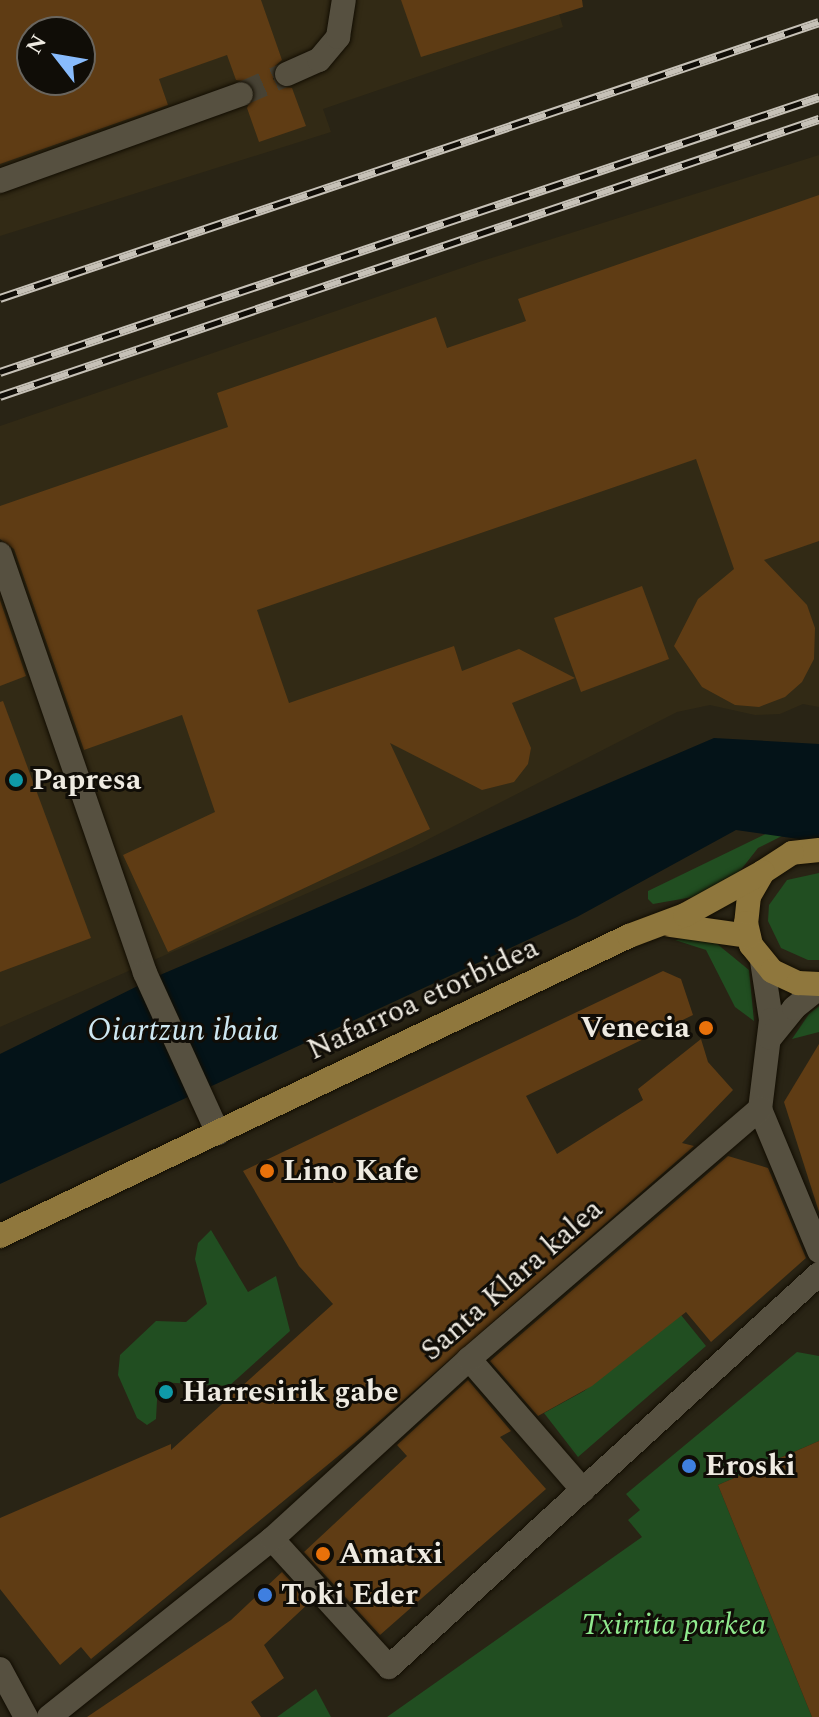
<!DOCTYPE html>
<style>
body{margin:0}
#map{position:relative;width:819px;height:1717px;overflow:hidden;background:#292415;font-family:Spectral,serif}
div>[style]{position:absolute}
.built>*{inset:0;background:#322a15}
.green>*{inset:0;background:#214e21}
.water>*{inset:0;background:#041318}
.building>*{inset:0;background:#5f3c14}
.minor-tunnel>*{height:24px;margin-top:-12px;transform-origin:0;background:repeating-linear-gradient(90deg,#474234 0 24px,transparent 0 36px)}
.roads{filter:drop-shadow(0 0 2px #120d02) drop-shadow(0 0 2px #120d02)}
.minor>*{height:24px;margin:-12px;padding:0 12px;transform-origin:12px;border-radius:12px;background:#565040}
.major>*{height:24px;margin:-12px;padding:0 12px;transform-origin:12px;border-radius:12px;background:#8f773d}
.rail>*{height:9px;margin-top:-4.5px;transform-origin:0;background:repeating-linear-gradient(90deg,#100d07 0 18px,#c6c1b7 0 36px);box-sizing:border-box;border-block:2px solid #c6c1b7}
.dots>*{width:22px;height:22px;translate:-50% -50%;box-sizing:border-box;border:4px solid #100d07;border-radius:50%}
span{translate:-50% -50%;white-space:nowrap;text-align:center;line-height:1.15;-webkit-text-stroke:6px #100d07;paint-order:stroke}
.poi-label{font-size:30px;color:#eeeae1;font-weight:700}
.left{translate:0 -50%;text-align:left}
.right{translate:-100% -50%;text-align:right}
.street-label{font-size:30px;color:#eeeae1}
.park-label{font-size:30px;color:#90ea8e;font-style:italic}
.water-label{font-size:32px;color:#cee8f2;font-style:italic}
.north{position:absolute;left:16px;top:16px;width:80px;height:80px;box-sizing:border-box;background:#100d07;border:2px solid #69655e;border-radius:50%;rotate:301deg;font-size:22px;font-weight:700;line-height:32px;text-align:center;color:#eeeae1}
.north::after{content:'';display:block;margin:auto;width:28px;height:36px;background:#88bbfc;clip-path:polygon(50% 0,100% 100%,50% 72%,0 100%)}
</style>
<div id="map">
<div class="built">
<i style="clip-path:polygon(evenodd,0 0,555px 0,563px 27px,323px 109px,331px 132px,0 236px,0 0,32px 32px,80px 32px,80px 80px,32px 80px,32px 32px)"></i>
<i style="clip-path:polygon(819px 155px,819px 707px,803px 704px,780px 714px,755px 715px,710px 705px,677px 712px,411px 848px,0 1027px,0 426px,482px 261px)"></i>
</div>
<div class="green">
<i style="clip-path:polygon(803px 816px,784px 835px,758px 848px,736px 876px,704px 895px,653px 904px,648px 899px,648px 891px)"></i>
<i style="clip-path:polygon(819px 873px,819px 960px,808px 960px,781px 948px,768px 921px,769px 905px,787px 880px)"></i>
<i style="clip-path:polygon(698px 937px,716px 943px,749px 970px,754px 1021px,735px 1007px,706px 950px,675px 940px)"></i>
<i style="clip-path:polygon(819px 1006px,819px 1032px,792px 1039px,809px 1014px)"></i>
<i style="clip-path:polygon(211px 1230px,248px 1292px,276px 1276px,290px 1331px,229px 1386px,158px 1382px,156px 1419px,147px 1425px,137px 1418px,118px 1375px,120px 1355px,156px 1321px,186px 1322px,207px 1304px,195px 1259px,198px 1243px)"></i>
<i style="clip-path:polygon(681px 1315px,706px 1346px,578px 1457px,544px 1413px,584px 1391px)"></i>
<i style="clip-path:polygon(797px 1352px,819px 1356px,819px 1441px,718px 1485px,812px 1717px,387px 1717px,642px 1537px,628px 1520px,640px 1510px,626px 1494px)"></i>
<i style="clip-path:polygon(316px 1689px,331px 1717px,277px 1717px)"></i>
</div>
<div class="water">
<i style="clip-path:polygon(714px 738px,819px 744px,819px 842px,736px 830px,577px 917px,0 1184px,0 1054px,160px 975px)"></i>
</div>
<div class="building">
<i style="clip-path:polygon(evenodd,0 0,261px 0,282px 60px,275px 66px,273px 79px,279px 86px,292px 88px,306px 126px,259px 142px,247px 108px,255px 90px,250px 82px,236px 80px,227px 55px,159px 79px,168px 105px,0 164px,0 0,32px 32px,80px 32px,80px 80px,32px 80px,32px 32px)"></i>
<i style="clip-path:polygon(401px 0,582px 0,583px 7px,421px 57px)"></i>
<i style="clip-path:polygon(819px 195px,819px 541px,764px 560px,807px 605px,815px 628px,814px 659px,802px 682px,785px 697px,759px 707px,735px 705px,702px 687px,674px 646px,698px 599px,734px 569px,696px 459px,257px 610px,289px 703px,454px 646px,462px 671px,519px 649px,575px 678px,512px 703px,531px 748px,528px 764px,514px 782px,482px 790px,390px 743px,430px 829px,168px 952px,123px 855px,215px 812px,182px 715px,84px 750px,14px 549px,0 539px,0 506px,228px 427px,217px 393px,436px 317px,447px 348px,526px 321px,518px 299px)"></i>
<i style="clip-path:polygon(642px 586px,669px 659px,581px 692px,554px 618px)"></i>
<i style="clip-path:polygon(0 600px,26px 676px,0 686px)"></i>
<i style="clip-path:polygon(3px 701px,91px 938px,0 972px,0 702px)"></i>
<i style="clip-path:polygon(663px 971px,681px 979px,693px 1015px,526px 1096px,557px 1154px,643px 1100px,638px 1089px,701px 1039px,708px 1062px,733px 1090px,682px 1143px,694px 1146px,359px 1439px,91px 1659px,81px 1647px,60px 1665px,0 1589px,0 1518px,171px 1444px,171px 1450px,333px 1304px,299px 1266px,243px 1171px)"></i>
<i style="clip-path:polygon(819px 1044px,819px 1212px,784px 1102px)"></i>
<i style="clip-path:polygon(728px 1156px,768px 1168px,806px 1258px,711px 1342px,686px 1312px,592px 1386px,538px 1416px,490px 1361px)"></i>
<i style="clip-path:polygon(468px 1380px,511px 1431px,500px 1437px,546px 1489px,380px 1635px,304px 1552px,407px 1456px,397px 1445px)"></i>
<i style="clip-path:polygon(819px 1441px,819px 1717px,812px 1717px,718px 1485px)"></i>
<i style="clip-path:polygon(282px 1572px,310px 1602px,264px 1645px,284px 1678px,251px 1702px,261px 1717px,87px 1717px,231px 1620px)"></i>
</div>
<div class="minor-tunnel">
<i style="left:241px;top:94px;width:50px;rotate:-23.5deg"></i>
</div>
<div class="roads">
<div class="minor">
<i style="left:287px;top:74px;width:35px;rotate:-24deg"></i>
<i style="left:319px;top:60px;width:30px;rotate:-50deg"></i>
<i style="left:338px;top:37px;width:37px;rotate:-81deg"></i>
<i style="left:0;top:181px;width:256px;rotate:-19.8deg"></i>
<i style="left:0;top:554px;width:443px;rotate:70.9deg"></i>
<i style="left:145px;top:973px;width:176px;rotate:65.5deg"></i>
<i style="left:762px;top:961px;width:60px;rotate:81.3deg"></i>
<i style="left:771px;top:1020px;width:90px;rotate:97deg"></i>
<i style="left:760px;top:1109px;width:154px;rotate:67.4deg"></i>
<i style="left:770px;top:1038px;width:38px;rotate:-51deg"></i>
<i style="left:794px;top:1008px;width:32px;rotate:-39deg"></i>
<i style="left:469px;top:1359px;width:174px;rotate:49deg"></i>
<i style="left:272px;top:1539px;width:173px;rotate:47.6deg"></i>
<i style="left:389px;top:1667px;width:583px;rotate:-42.43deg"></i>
<i style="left:0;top:1669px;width:55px;rotate:61.6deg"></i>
<i style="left:49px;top:1717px;width:285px;rotate:-38.6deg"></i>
<i style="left:272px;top:1539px;width:267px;rotate:-42.4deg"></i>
<i style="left:469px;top:1359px;width:384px;rotate:-40.7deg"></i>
</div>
<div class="major">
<i style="left:819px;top:850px;width:27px;rotate:174deg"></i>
<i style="left:792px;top:853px;width:35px;rotate:147deg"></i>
<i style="left:763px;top:872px;width:28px;rotate:120deg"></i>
<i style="left:749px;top:896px;width:27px;rotate:96deg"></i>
<i style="left:746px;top:923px;width:23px;rotate:77deg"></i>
<i style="left:751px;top:945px;width:33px;rotate:51deg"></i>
<i style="left:772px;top:971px;width:29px;rotate:25deg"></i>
<i style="left:798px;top:983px;width:21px;rotate:3deg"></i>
<i style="left:671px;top:925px;width:78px;rotate:8.1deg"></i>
<i style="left:0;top:1236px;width:697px;rotate:-25.5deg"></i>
<i style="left:629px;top:936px;width:60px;rotate:-20.6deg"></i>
<i style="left:685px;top:915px;width:89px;rotate:-28.9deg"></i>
</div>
</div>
<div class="rail">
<i style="left:0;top:298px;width:864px;rotate:-18.62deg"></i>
<i style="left:0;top:372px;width:864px;rotate:-18.56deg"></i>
<i style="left:0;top:396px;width:865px;rotate:-18.69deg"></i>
</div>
<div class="dots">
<i style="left:16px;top:780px;background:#0f9aa8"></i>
<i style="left:706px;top:1028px;background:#e8710a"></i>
<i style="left:267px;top:1171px;background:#e8710a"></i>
<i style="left:166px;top:1392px;background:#0f9aa8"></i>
<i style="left:689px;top:1466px;background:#3f7fe0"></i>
<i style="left:323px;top:1554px;background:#e8710a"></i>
<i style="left:265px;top:1595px;background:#3f7fe0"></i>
</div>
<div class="poi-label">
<span class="left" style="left:32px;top:780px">Papresa</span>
<span class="right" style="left:690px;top:1028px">Venecia</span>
<span class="left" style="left:283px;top:1171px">Lino Kafe</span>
<span class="left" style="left:182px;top:1392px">Harresirik gabe</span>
<span class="left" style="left:705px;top:1466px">Eroski</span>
<span class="left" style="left:339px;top:1554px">Amatxi</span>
<span class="left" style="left:281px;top:1595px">Toki Eder</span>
</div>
<div class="street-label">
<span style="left:423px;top:999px;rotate:-25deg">Nafarroa etorbidea</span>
<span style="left:512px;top:1280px;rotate:-41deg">Santa Klara kalea</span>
</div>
<div class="park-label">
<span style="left:674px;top:1625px">Txirrita parkea</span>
</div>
<div class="water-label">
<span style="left:183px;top:1031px">Oiartzun ibaia</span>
</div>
<div class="north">N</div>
</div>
